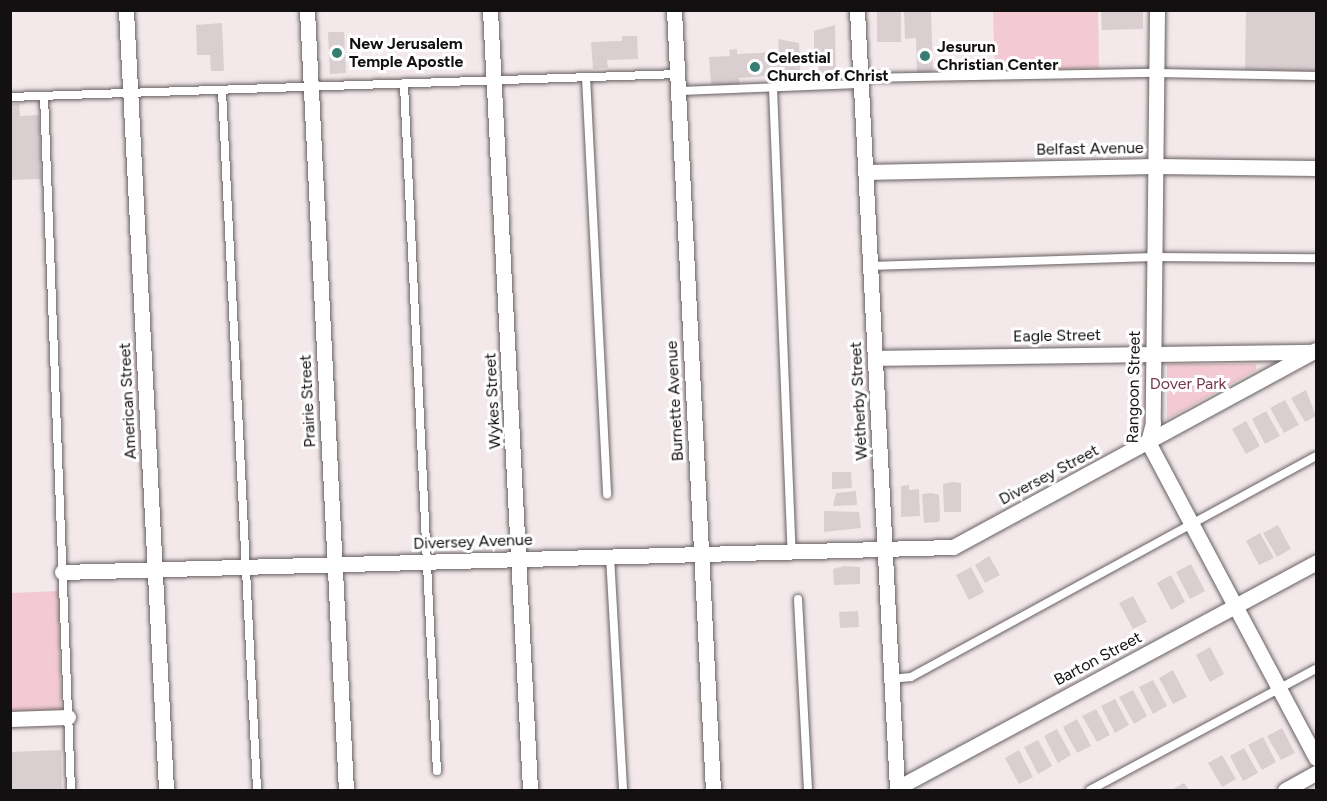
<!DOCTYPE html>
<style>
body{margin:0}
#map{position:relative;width:1327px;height:801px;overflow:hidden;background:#f3e9eb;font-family:Figtree,sans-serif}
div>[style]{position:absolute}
.green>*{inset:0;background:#f3cad3}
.building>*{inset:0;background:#d9cfd1}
.roads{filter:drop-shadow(0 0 2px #675f60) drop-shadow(0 0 2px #675f60)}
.service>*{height:8px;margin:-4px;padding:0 4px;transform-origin:4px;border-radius:4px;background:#fff}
.minor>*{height:15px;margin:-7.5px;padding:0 7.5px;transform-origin:7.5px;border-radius:7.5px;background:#fff}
.dots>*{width:16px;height:16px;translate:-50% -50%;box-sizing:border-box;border:3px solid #fff;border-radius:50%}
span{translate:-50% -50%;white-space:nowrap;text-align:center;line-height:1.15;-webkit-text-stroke:6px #fff;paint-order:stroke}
.poi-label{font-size:16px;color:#131011;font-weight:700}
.left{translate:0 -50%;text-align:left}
.street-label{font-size:16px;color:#131011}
.park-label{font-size:16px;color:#74394a}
.frame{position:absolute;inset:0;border:12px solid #131011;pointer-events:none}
</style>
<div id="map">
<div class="green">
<i style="clip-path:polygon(993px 11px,1098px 11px,1099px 68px,995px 71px)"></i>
<i style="clip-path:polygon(1167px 364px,1256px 364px,1256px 370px,1167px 419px)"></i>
<i style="clip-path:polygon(58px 591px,61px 710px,11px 712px,11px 593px)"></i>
</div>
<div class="building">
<i style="clip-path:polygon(877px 10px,901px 10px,901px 42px,877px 42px)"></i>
<i style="clip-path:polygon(904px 10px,931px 10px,933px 75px,917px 75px,916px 38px,905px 39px)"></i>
<i style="clip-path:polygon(1101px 10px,1143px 10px,1143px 29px,1102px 30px)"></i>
<i style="clip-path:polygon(1246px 10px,1316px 10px,1316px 71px,1245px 70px)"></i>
<i style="clip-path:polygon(222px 23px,224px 71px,211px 71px,210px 55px,197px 55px,196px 25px)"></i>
<i style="clip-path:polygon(835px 25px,836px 79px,820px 82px,818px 61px,814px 61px,814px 31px)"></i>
<i style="clip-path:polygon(328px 32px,344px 32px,346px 73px,330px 74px)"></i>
<i style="clip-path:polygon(622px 36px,637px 36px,638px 59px,607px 60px,608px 68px,593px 69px,591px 42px,622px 41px)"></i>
<i style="clip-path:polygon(778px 39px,799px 43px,801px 82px,769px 84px,768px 76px,739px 78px,740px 87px,711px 85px,709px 57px,730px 56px,729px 50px,737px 49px,737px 54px,779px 52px)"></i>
<i style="clip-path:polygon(10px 104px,19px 104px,20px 116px,39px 115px,41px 179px,10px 180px)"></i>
<i style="clip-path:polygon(1306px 390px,1316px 416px,1305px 422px,1291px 398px)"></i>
<i style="clip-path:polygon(1285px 400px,1299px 425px,1284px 433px,1270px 408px)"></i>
<i style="clip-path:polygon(1266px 411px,1280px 436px,1265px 444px,1252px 419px)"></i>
<i style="clip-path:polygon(1246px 421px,1260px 446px,1246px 454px,1232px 429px)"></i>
<i style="clip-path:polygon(832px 472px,851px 472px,852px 488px,832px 489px)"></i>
<i style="clip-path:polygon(952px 482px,961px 483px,961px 512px,944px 512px,943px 484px)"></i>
<i style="clip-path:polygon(909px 485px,909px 490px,919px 489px,920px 516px,901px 517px,901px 486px)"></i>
<i style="clip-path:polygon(856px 491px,857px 505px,833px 506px,836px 493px)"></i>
<i style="clip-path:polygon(931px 493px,939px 495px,940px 517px,939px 522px,924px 523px,922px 494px)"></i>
<i style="clip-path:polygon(824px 511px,859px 512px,861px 528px,824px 532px)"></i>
<i style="clip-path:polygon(1278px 525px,1291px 549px,1277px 557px,1263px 533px)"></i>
<i style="clip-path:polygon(1260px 533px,1274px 558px,1259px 565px,1246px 541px)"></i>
<i style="clip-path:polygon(989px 556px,1000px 575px,985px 583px,975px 565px)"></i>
<i style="clip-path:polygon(1191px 564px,1205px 591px,1190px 599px,1176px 572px)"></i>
<i style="clip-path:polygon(844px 566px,860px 567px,860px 584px,834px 585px,833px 569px)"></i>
<i style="clip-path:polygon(971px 567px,984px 592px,969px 600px,956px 575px)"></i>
<i style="clip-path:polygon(1171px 575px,1185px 602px,1171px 610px,1157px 583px)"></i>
<i style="clip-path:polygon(1133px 596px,1147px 622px,1133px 629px,1119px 603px)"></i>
<i style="clip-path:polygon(858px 611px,859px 627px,840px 628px,839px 612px)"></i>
<i style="clip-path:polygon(1210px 647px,1224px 674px,1210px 682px,1196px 655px)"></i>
<i style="clip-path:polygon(1173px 670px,1187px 697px,1173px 704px,1159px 678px)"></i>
<i style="clip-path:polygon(1153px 680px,1167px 706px,1153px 714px,1139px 687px)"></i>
<i style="clip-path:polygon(1133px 690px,1147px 716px,1134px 724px,1119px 697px)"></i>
<i style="clip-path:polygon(1115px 699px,1129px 725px,1115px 733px,1101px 706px)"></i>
<i style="clip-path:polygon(1096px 709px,1110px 735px,1097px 742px,1082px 716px)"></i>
<i style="clip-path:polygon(1077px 719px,1091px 746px,1077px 753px,1063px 727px)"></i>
<i style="clip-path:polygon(1282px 728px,1295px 753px,1281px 760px,1267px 736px)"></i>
<i style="clip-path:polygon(1057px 729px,1071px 755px,1058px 763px,1044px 736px)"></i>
<i style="clip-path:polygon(1263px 737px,1276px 762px,1262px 770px,1248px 745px)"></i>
<i style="clip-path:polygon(1038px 740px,1052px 766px,1038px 774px,1024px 747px)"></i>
<i style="clip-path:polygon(1244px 748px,1258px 773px,1243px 781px,1230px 756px)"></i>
<i style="clip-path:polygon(61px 750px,62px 790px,12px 790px,10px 752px)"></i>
<i style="clip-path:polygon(1019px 750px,1033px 777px,1019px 784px,1005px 758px)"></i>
<i style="clip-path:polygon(1222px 755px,1236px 779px,1222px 787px,1208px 763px)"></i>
<i style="clip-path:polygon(1184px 783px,1189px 790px,1171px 790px)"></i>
</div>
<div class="roads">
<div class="service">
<i style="left:586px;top:77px;width:418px;rotate:87.1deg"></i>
<i style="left:860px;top:78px;width:296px;rotate:-1deg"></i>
<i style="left:1156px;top:73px;width:160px;rotate:1.1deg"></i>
<i style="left:404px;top:85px;width:687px;rotate:87.25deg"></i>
<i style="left:773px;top:88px;width:463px;rotate:87.7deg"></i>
<i style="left:222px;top:91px;width:700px;rotate:87.13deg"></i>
<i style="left:678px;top:91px;width:183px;rotate:-2.2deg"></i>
<i style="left:44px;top:96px;width:695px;rotate:87.77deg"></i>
<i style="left:10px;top:97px;width:667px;rotate:-1.97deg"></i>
<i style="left:870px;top:266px;width:284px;rotate:-1.8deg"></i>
<i style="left:1154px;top:257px;width:162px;rotate:0.4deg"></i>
<i style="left:610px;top:556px;width:234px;rotate:86.8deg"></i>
<i style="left:798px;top:599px;width:191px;rotate:87deg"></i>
<i style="left:891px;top:679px;width:20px;rotate:-6deg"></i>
<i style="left:911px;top:677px;width:461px;rotate:-28.6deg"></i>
<i style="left:1090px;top:790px;width:256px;rotate:-28.2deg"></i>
</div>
<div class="minor">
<i style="left:126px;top:10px;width:781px;rotate:87.06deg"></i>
<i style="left:307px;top:10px;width:781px;rotate:87.14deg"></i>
<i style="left:490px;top:10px;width:781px;rotate:87.06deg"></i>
<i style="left:674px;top:10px;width:781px;rotate:87.14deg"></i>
<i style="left:857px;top:10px;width:781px;rotate:87.06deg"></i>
<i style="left:1157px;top:10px;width:413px;rotate:90.6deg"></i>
<i style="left:1153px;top:423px;width:20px;rotate:105deg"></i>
<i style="left:1148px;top:442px;width:358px;rotate:62deg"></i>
<i style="left:865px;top:172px;width:290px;rotate:-1.2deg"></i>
<i style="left:1155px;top:166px;width:161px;rotate:0.7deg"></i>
<i style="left:875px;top:358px;width:434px;rotate:-0.8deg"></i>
<i style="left:62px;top:572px;width:891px;rotate:-1.61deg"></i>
<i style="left:953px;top:547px;width:413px;rotate:-28.5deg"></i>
<i style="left:10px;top:719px;width:58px;rotate:-2deg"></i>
<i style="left:897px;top:788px;width:476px;rotate:-28.3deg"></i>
<i style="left:1285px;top:790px;width:35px;rotate:-29deg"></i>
</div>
</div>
<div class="dots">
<i style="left:337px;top:53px;background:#377d72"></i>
<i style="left:925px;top:56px;background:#377d72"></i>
<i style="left:755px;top:67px;background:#377d72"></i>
</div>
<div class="poi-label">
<span class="left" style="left:349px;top:53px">New Jerusalem<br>Temple Apostle</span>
<span class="left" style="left:937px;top:56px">Jesurun<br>Christian Center</span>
<span class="left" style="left:767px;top:67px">Celestial<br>Church of Christ</span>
</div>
<div class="street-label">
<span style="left:1090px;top:149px;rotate:-1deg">Belfast Avenue</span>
<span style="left:1057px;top:336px;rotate:-1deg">Eagle Street</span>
<span style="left:1134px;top:387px;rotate:-89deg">Rangoon Street</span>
<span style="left:128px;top:401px;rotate:-93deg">American Street</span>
<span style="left:308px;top:401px;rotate:-93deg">Prairie Street</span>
<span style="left:493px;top:401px;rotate:-93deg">Wykes Street</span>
<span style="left:675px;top:401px;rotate:-93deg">Burnette Avenue</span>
<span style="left:859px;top:401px;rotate:-93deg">Wetherby Street</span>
<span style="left:1049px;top:475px;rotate:-28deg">Diversey Street</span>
<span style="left:473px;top:542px;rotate:-2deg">Diversey Avenue</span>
<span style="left:1098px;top:659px;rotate:-28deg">Barton Street</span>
</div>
<div class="park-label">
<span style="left:1188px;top:384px">Dover Park</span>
</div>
<div class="frame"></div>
</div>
